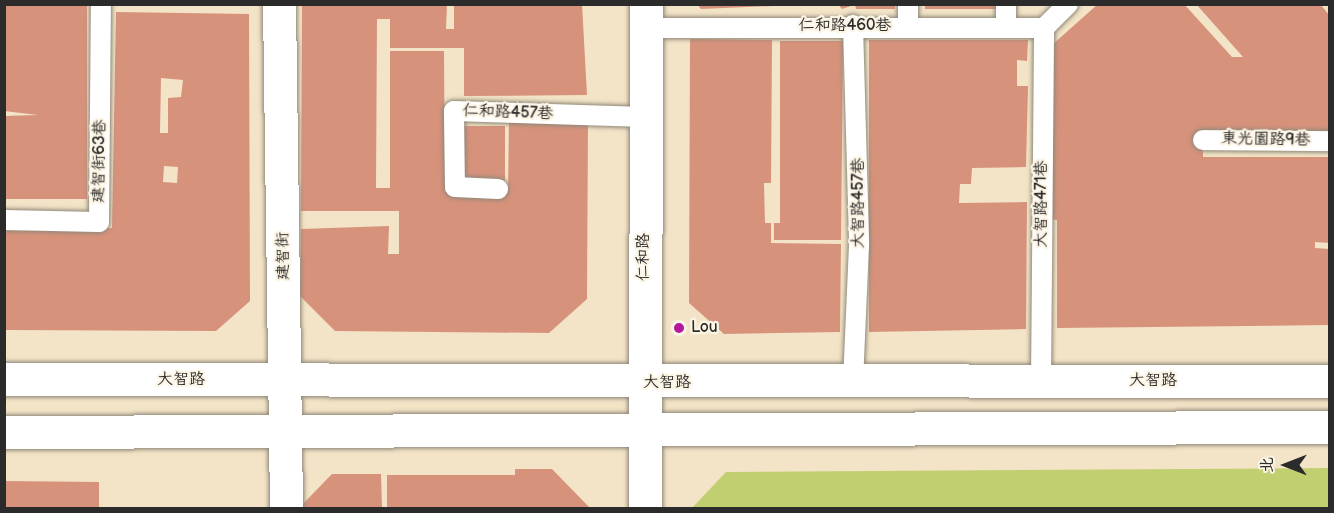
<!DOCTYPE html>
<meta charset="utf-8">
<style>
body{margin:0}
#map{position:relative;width:1334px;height:513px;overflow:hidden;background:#f3e4c7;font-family:"Balsamiq Sans","LXGW WenKai TC",sans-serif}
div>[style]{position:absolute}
.green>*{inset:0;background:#c2cf71}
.building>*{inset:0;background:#d7927c}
.roads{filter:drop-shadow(0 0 2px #8f8879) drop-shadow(0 0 2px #8f8879)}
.lane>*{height:20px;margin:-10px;padding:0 10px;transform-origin:10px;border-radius:10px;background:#fff}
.street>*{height:33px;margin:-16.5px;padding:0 16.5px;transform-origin:16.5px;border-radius:16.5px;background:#fff}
.secondary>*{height:33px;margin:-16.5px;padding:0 16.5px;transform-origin:16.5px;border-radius:16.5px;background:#fff}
.dots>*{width:16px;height:16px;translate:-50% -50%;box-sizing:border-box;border:3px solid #fcf5e5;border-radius:50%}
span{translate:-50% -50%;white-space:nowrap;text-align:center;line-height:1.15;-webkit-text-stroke:4.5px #fcf5e5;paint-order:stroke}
.street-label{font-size:16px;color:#2b2b2b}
.poi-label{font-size:16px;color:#2b2b2b}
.left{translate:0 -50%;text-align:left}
.frame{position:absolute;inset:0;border:6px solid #2b2b2b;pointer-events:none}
.north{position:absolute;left:1256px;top:435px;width:60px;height:60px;-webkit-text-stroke:4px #fcf5e5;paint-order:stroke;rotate:270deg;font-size:16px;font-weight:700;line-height:24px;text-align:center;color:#2b2b2b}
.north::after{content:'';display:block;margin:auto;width:21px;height:27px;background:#2b2b2b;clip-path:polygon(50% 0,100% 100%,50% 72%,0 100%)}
</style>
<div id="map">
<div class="green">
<i style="clip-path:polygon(1329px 468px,1329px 508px,692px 508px,726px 472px)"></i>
</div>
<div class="building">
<i style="clip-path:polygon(302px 4px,447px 4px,446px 29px,454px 29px,454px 4px,582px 4px,587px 95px,464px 96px,464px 48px,390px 48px,390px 19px,377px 19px,376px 188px,390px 188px,390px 51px,444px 51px,445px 192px,508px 193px,509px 119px,588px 120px,587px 299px,549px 333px,335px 331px,300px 296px,301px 229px,389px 226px,388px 254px,399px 254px,399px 211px,301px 211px)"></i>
<i style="clip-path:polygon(697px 4px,820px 4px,701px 9px)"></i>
<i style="clip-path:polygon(838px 4px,854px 4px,854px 5px,842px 9px)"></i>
<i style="clip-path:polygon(855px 4px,895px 4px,895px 9px,856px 9px)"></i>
<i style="clip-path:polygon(925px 4px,999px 4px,999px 9px,925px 9px)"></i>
<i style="clip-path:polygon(1098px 4px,1184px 4px,1232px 57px,1243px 57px,1196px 4px,1320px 4px,1330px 16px,1330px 132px,1203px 132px,1203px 157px,1330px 157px,1330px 243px,1315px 242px,1315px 248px,1330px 249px,1330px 325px,1057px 328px,1057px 220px,1050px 219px,1052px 45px)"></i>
<i style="clip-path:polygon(4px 5px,87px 5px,87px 199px,4px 199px,4px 116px,38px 115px,4px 111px)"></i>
<i style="clip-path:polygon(evenodd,116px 12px,249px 14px,250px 301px,216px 331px,4px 330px,4px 231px,112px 228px,116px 12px,161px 78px,183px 80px,181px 97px,168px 98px,168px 133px,160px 133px,161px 78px,116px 12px,164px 166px,178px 167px,177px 183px,163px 182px,164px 166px)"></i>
<i style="clip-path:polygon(690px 39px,772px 40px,771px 183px,764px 183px,765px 223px,771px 223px,771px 243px,841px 244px,840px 332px,724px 334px,689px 303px)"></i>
<i style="clip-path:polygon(869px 40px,1028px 40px,1027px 61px,1017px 60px,1017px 86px,1028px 86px,1026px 167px,972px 168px,971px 184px,960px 184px,959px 203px,1027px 202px,1026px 329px,869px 332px)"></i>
<i style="clip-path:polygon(780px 41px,843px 41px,841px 240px,774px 240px,774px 223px,780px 223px)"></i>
<i style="clip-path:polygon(464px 126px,505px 126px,505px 180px,464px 180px)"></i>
<i style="clip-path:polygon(515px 469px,552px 469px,590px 508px,387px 508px,387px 475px,515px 475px)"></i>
<i style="clip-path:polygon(332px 474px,381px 474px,382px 508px,299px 508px)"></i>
<i style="clip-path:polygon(4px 481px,99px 482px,99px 508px,4px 508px)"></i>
</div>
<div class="roads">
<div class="lane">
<i style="left:1006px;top:4px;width:22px;rotate:90deg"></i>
<i style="left:853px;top:25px;width:220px;rotate:88.4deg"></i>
<i style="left:859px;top:245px;width:136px;rotate:92.5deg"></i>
<i style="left:908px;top:25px;width:21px;rotate:-90deg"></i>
<i style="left:645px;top:28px;width:399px"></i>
<i style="left:1044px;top:28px;width:34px;rotate:-45deg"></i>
<i style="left:1203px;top:140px;width:127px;rotate:0.5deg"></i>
<i style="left:498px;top:189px;width:43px;rotate:-177.3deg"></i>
<i style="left:455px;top:187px;width:76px;rotate:-90.8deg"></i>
<i style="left:454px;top:111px;width:191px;rotate:1.8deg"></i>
<i style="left:4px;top:220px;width:95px;rotate:1.2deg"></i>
<i style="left:99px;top:222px;width:218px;rotate:-89.5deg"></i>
<i style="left:1041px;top:381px;width:353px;rotate:-89.5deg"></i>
</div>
<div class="street">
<i style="left:279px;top:4px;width:504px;rotate:89.2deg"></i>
<i style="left:645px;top:508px;width:504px;rotate:-89.89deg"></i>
</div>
<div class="secondary">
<i style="left:4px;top:379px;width:1326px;rotate:0.09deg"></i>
<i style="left:4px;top:432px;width:1326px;rotate:-0.22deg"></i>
</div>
</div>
<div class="dots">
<i style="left:679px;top:328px;background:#b5179e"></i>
</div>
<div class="street-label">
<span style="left:845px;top:26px">仁和路460巷</span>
<span style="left:508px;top:113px;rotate:2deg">仁和路457巷</span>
<span style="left:1266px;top:140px;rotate:1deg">東光園路9巷</span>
<span style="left:100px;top:161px;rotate:-89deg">建智街63巷</span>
<span style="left:859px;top:203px;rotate:-90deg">大智路457巷</span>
<span style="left:1042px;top:204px;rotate:-90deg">大智路471巷</span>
<span style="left:284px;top:256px;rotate:-91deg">建智街</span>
<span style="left:644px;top:257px;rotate:-90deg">仁和路</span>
<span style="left:181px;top:380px">大智路</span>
<span style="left:1153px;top:381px">大智路</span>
<span style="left:667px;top:383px">大智路</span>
</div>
<div class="poi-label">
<span class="left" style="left:691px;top:328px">Lou</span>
</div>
<div class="frame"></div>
<div class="north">北</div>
</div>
